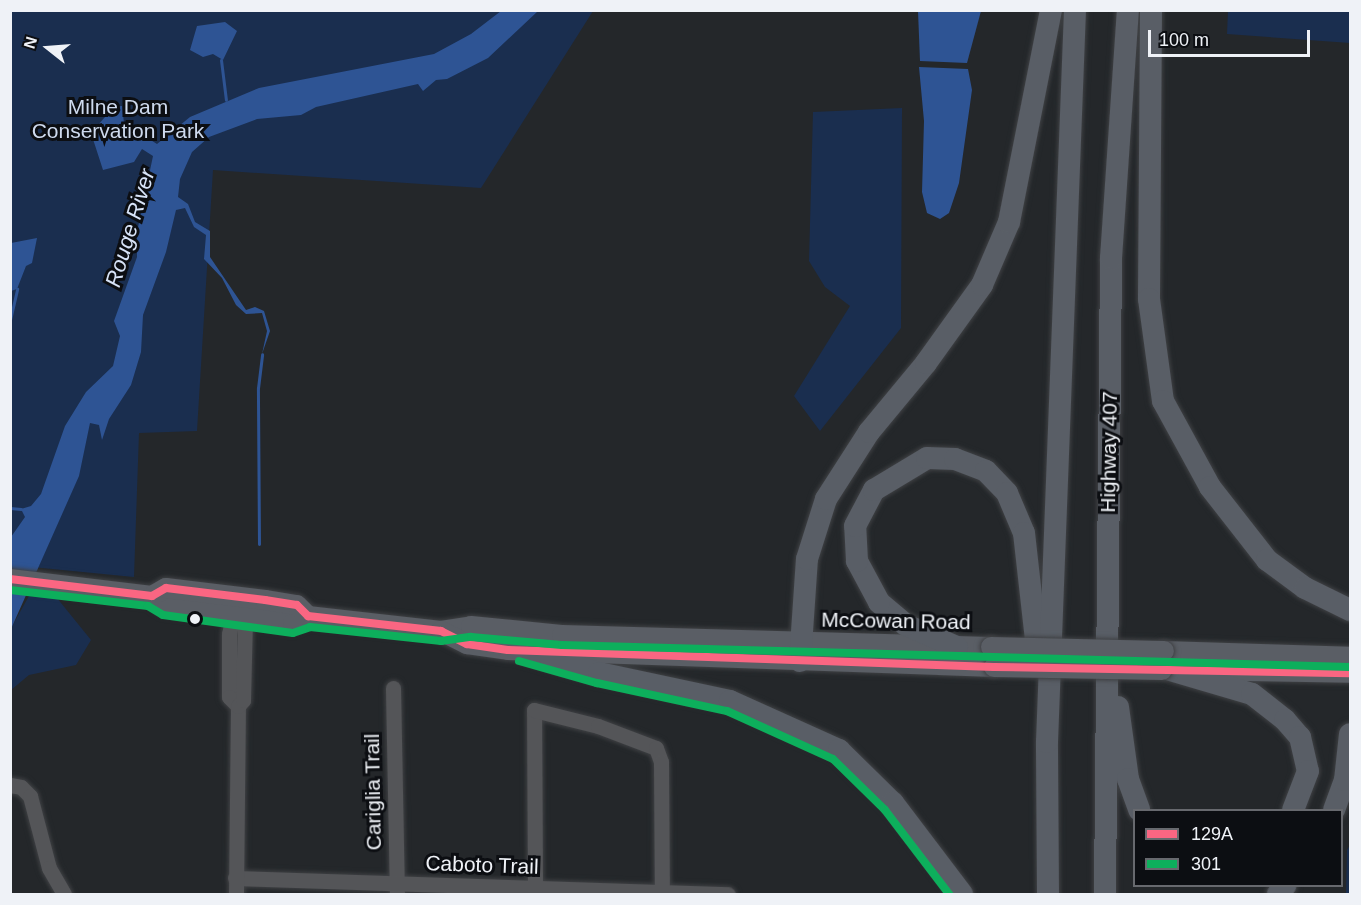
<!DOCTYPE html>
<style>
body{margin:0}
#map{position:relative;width:1361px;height:905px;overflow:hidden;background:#24272a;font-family:Helvetica,sans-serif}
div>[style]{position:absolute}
.green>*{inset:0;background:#1a2e4f}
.water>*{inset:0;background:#2e5494}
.stream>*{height:3px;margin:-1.5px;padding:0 1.5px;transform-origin:1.5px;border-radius:1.5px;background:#2e5494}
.roads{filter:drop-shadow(0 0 2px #3f4144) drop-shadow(0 0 2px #3f4144)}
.minor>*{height:15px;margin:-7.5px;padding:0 7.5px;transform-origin:7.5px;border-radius:7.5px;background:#545558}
.major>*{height:20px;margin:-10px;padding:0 10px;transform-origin:10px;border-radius:10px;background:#5a5e65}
.highway>*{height:22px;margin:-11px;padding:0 11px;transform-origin:11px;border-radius:11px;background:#595e66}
.bridges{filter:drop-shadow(0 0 2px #3f4144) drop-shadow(0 0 2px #3f4144)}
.major-bridge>*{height:20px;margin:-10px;padding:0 10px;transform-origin:10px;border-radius:10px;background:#5a5e65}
.bus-1>*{height:8px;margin:-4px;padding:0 4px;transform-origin:4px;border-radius:4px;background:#fa6682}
.bus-2>*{height:8px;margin:-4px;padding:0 4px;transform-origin:4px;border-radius:4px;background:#0daf5c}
.dots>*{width:16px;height:16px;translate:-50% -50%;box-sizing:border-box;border:3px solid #0c0e12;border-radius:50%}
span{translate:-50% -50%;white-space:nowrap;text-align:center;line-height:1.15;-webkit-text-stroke:6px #0c0e12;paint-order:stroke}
.park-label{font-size:21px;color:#cedaee}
.street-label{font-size:21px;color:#eff2f7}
.water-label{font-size:22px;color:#d8e4f8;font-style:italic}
.frame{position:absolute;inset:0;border:12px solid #eff2f7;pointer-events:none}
.legend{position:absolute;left:1133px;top:809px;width:210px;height:78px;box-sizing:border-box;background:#0c0e12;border:2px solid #67696e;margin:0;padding:8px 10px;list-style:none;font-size:18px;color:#eff2f7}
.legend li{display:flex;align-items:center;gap:12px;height:30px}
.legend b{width:30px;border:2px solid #67696e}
.north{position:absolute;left:18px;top:18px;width:60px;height:60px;-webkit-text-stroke:4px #0c0e12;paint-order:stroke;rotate:287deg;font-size:16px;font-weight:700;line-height:24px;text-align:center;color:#eff2f7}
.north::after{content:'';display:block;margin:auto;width:21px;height:27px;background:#eff2f7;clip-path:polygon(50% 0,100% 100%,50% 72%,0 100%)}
.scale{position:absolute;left:1148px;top:30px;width:162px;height:27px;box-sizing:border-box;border:3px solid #eff2f7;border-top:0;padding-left:8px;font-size:18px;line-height:21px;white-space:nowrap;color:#eff2f7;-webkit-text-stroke:4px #0c0e12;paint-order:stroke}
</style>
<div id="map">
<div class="green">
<i style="clip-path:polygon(11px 11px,593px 11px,481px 188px,213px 170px,197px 431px,139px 433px,134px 577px,11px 565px)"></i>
<i style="clip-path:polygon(1228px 11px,1350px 11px,1350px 43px,1227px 34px)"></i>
<i style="clip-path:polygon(902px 108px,901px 328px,820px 431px,794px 396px,850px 306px,825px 287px,809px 261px,813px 112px)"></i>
<i style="clip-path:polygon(29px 596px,57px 598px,91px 640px,76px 665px,29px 675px,11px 690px,11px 628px)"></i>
<i style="clip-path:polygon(1350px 845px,1350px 894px,1346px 894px,1347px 850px)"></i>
</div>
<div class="water">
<i style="clip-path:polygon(501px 11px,538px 11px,488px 58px,447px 79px,436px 80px,423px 91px,418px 84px,316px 107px,301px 115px,257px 119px,209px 137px,192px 152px,180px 179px,178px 197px,188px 204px,195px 222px,210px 231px,210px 257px,246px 310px,255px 307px,264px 311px,270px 331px,262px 354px,267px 331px,262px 313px,246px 314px,236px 305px,222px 278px,204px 259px,206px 235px,194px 227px,185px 208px,176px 210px,166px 252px,143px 315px,141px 352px,131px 385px,109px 419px,102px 440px,99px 425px,90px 423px,79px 476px,11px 629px,11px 537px,25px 517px,21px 509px,31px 506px,41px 494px,65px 426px,86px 392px,113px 366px,120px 336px,114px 321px,137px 257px,137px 232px,153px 156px,142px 149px,134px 162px,103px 170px,91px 133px,105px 117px,108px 107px,122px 106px,124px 123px,157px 144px,190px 117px,259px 88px,434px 54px,471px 34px)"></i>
<i style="clip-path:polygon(918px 11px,981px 11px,967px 63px,920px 61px)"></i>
<i style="clip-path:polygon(225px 22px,237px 31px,223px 60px,213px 54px,203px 57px,190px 50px,197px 26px)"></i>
<i style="clip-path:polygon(919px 67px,968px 69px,972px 90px,959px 183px,949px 213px,940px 219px,927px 213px,922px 192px,924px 121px)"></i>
<i style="clip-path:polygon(37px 238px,32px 263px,26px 266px,17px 289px,11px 291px,11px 243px)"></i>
</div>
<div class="stream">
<i style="left:221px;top:60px;width:40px;rotate:82.9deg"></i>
<i style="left:10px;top:320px;width:32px;rotate:-77deg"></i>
<i style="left:10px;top:508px;width:11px;rotate:5deg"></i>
<i style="left:259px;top:544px;width:156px;rotate:-90.4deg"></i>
<i style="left:258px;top:388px;width:34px;rotate:-83deg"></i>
</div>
<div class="roads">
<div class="minor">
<i style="left:235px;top:606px;width:29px;rotate:102deg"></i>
<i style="left:229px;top:634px;width:63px;rotate:90deg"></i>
<i style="left:229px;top:697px;width:13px;rotate:45deg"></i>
<i style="left:393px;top:688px;width:206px;rotate:88.9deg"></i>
<i style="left:10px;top:785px;width:11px;rotate:10deg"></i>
<i style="left:21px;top:787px;width:13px;rotate:45deg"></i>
<i style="left:30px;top:796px;width:74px;rotate:75.2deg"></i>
<i style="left:49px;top:868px;width:30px;rotate:60deg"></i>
<i style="left:235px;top:878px;width:493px;rotate:1.9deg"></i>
<i style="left:535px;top:889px;width:179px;rotate:-90.3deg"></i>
<i style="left:534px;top:710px;width:66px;rotate:14deg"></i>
<i style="left:598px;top:726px;width:62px;rotate:20.8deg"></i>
<i style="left:656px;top:748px;width:15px;rotate:70deg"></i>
<i style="left:661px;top:762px;width:130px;rotate:89.6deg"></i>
<i style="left:236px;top:894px;width:188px;rotate:-89.4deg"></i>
<i style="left:238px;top:706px;width:8px;rotate:-50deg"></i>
<i style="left:243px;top:700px;width:83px;rotate:-88.6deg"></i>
<i style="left:245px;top:617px;width:12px;rotate:-110deg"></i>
</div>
<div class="major">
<i style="left:10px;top:579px;width:143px;rotate:6.8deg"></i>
<i style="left:152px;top:596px;width:15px;rotate:37deg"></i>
<i style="left:164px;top:605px;width:130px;rotate:7.9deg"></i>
<i style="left:293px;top:623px;width:17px;rotate:-25deg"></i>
<i style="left:308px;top:616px;width:134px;rotate:6.4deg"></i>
<i style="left:441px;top:631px;width:30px;rotate:-9deg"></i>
<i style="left:471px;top:626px;width:91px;rotate:5.6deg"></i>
<i style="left:562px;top:635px;width:429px;rotate:1.6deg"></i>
<i style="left:152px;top:596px;width:16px;rotate:-30deg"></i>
<i style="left:166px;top:588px;width:100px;rotate:6.9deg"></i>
<i style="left:265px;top:600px;width:32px;rotate:9deg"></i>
<i style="left:297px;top:605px;width:16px;rotate:45deg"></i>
<i style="left:441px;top:631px;width:29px;rotate:27deg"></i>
<i style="left:467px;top:644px;width:41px;rotate:8.3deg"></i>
<i style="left:508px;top:650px;width:486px;rotate:2deg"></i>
<i style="left:1164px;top:651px;width:186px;rotate:1.8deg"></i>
<i style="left:1186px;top:670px;width:164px;rotate:1deg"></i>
</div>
<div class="highway">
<i style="left:1151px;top:10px;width:289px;rotate:90.4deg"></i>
<i style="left:1149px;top:299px;width:103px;rotate:82.2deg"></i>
<i style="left:1163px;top:401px;width:98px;rotate:61.3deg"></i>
<i style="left:1210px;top:487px;width:93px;rotate:52deg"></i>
<i style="left:1267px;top:560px;width:47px;rotate:36.4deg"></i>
<i style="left:1305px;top:588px;width:50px;rotate:26.1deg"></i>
<i style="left:957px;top:647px;width:56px;rotate:-156.7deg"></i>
<i style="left:906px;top:625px;width:35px;rotate:-140deg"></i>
<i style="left:879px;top:602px;width:47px;rotate:-118.2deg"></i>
<i style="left:857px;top:561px;width:35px;rotate:-93deg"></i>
<i style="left:855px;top:526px;width:41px;rotate:-62.2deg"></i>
<i style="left:874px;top:490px;width:62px;rotate:-31.1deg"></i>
<i style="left:927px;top:458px;width:28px;rotate:2deg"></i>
<i style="left:955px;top:459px;width:33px;rotate:21deg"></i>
<i style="left:986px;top:471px;width:30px;rotate:46deg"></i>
<i style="left:1007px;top:493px;width:43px;rotate:67deg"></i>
<i style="left:1024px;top:533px;width:125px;rotate:83.6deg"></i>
<i style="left:521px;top:651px;width:81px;rotate:15.8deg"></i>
<i style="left:599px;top:673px;width:134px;rotate:12.1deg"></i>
<i style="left:730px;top:701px;width:120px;rotate:24.2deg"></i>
<i style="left:839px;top:750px;width:76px;rotate:44.5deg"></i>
<i style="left:893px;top:803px;width:114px;rotate:52.8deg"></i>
<i style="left:800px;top:661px;width:102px;rotate:-86.1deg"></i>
<i style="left:807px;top:559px;width:63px;rotate:-72.4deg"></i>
<i style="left:826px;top:499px;width:80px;rotate:-57.3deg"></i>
<i style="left:869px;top:432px;width:89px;rotate:-50.4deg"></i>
<i style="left:926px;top:363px;width:96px;rotate:-54.3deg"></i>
<i style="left:982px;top:285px;width:69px;rotate:-66.8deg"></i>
<i style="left:1009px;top:222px;width:216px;rotate:-78.8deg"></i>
<i style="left:1170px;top:670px;width:85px;rotate:16.3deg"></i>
<i style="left:1252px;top:694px;width:42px;rotate:38.2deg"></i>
<i style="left:1285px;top:720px;width:23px;rotate:49deg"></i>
<i style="left:1300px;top:737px;width:35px;rotate:77deg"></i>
<i style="left:1308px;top:771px;width:42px;rotate:111deg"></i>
<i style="left:1118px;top:707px;width:73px;rotate:82.1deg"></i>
<i style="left:1128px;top:779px;width:33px;rotate:70deg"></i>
<i style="left:1334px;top:810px;width:32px;rotate:-70deg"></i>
<i style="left:1345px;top:780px;width:46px;rotate:-83.8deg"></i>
<i style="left:1048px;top:894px;width:152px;rotate:-90.4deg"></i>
<i style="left:1047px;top:742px;width:733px;rotate:-87.81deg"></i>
<i style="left:1105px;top:894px;width:636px;rotate:-89.46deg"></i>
<i style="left:1111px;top:258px;width:249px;rotate:-86.1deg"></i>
<i style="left:1278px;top:894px;width:11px;rotate:-49deg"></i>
</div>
</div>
<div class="bridges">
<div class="major-bridge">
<i style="left:991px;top:647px;width:173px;rotate:1.3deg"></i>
<i style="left:994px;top:667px;width:168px;rotate:1deg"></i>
</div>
</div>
<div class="bus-1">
<i style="left:10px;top:579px;width:143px;rotate:6.8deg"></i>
<i style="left:152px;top:596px;width:16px;rotate:-30deg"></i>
<i style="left:166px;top:588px;width:100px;rotate:6.9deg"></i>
<i style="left:265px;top:600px;width:32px;rotate:9deg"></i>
<i style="left:297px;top:605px;width:16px;rotate:45deg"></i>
<i style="left:308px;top:616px;width:134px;rotate:6.4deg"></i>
<i style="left:441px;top:631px;width:29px;rotate:27deg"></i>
<i style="left:467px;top:644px;width:41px;rotate:8.3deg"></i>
<i style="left:508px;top:650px;width:486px;rotate:2deg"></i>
<i style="left:994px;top:667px;width:356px;rotate:1deg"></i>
</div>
<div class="bus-2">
<i style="left:10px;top:590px;width:139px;rotate:6.6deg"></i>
<i style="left:148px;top:606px;width:17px;rotate:31deg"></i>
<i style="left:163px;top:615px;width:131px;rotate:7.9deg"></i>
<i style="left:293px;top:633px;width:18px;rotate:-19deg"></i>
<i style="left:310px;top:627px;width:132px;rotate:6.1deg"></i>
<i style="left:441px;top:641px;width:30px;rotate:-8deg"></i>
<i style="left:471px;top:637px;width:91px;rotate:5deg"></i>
<i style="left:562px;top:645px;width:788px;rotate:1.6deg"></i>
<i style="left:519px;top:661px;width:81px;rotate:15.8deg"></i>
<i style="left:597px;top:683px;width:133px;rotate:12.2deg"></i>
<i style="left:727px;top:711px;width:116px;rotate:24.4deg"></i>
<i style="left:833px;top:759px;width:73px;rotate:44.4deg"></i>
<i style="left:885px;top:810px;width:106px;rotate:52.7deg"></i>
</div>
<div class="dots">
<i style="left:195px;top:619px;background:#eff2f7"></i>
</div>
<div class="park-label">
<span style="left:118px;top:119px">Milne Dam<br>Conservation Park</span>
</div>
<div class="street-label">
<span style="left:1109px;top:452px;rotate:-89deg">Highway 407</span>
<span style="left:896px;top:621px;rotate:1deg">McCowan Road</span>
<span style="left:373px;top:792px;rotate:-91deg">Cariglia Trail</span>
<span style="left:482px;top:865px;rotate:2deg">Caboto Trail</span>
</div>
<div class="water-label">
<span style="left:130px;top:228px;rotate:-73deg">Rouge River</span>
</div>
<div class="frame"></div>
<ul class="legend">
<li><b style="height:8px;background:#fa6682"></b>129A</li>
<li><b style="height:8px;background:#0daf5c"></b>301</li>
</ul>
<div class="north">N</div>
<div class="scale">100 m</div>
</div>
